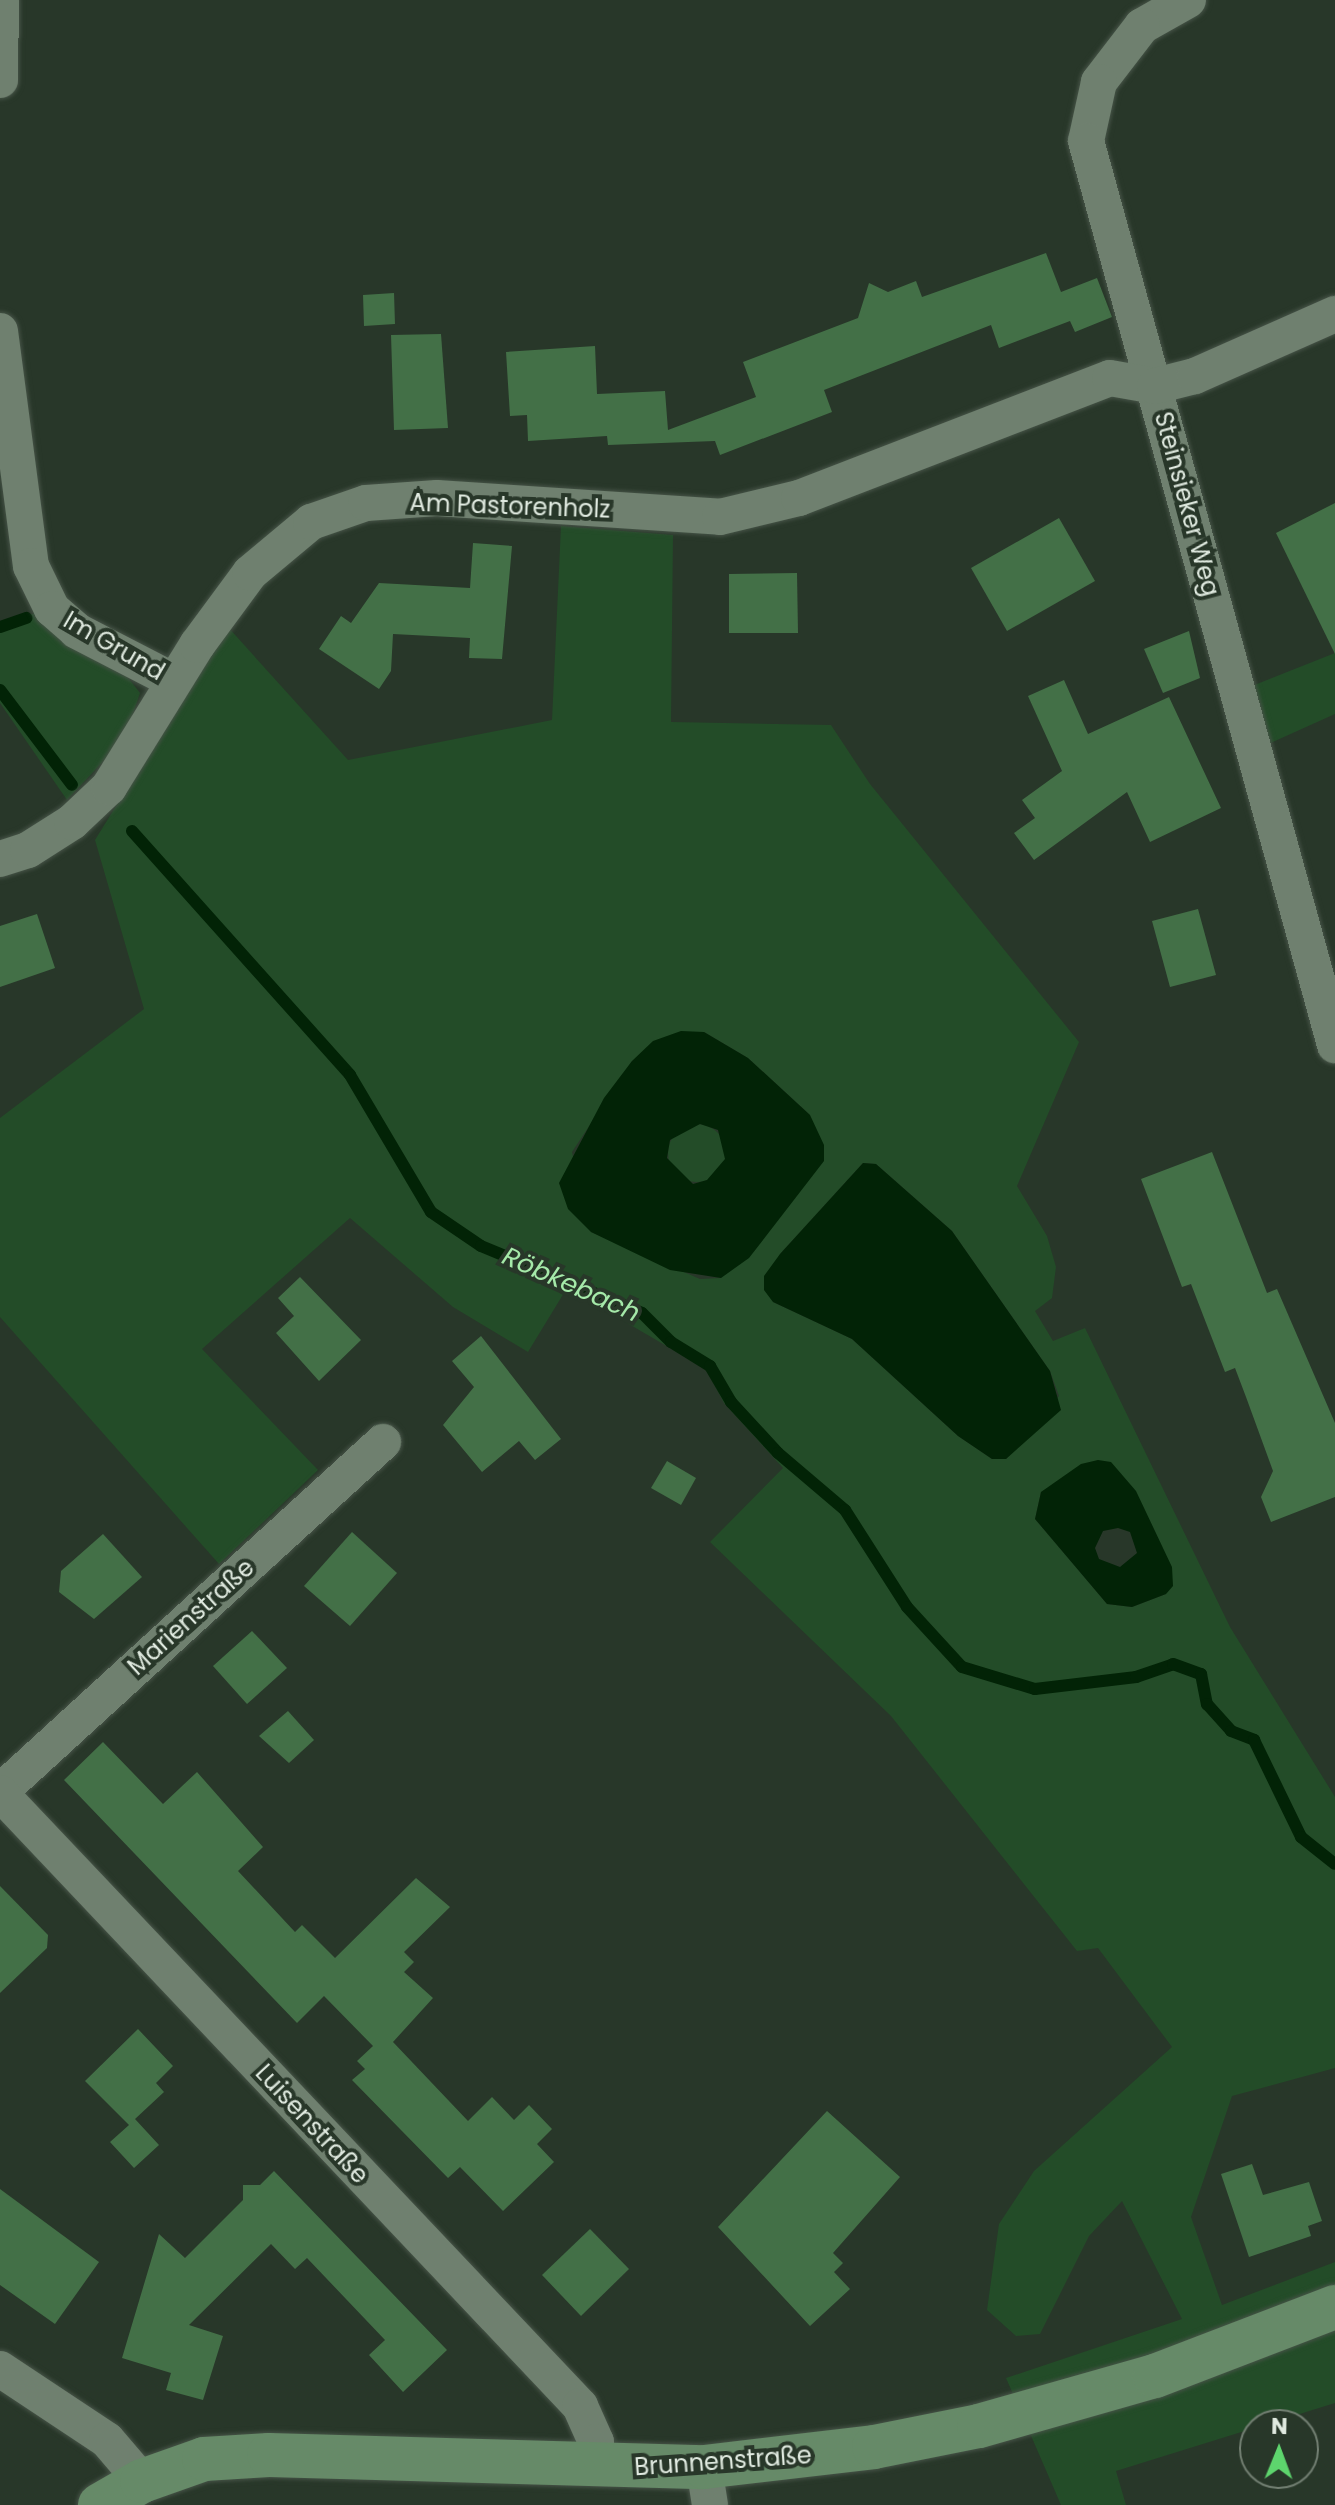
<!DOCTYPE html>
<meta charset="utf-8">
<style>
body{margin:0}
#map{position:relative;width:1335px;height:2505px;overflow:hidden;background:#283729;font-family:Poppins,sans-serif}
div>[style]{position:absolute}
.green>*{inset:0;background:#234c28}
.round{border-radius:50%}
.water>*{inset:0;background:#022306}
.stream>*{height:12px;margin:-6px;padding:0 6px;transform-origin:6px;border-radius:6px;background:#022306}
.building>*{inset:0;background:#437047}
.roads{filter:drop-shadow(0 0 2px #465347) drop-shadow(0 0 2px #465347)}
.street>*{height:36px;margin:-18px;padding:0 18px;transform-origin:18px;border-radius:18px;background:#6f806f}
.secondary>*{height:44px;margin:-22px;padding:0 22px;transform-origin:22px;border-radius:22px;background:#668a68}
span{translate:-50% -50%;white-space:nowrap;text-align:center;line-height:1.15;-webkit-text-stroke:8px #283729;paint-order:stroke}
.street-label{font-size:24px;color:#e0eae0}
.water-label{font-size:26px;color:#a5e9a9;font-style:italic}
.north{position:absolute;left:1239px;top:2409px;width:80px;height:80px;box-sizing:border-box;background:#283729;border:2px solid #727f72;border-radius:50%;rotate:1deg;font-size:22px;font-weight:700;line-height:32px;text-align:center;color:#e0eae0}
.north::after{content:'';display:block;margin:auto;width:28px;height:36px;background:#5dd56d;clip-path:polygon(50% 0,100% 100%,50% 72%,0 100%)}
</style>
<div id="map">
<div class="green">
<i style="clip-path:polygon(evenodd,561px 526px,673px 535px,671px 722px,831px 725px,870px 784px,1079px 1042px,1017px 1186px,1047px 1236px,1056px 1267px,1052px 1298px,1035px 1311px,1053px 1341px,1085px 1328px,1230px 1627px,1335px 1797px,1335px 2068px,1232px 2096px,1191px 2217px,1222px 2305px,1335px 2262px,1335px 2403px,1116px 2471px,1126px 2505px,1061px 2505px,1006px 2378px,1182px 2319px,1122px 2201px,1089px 2236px,1040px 2334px,1016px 2336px,987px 2310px,999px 2224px,1034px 2171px,1172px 2047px,1098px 1948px,1077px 1951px,891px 1716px,710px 1542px,783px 1468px,724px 1403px,706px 1369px,567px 1288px,528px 1352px,453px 1307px,350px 1218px,202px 1349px,318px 1470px,219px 1564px,0 1317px,0 1118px,144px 1009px,95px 840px,227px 626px,348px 760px,552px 720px,561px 526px,704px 1032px,748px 1058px,810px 1115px,721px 1278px,700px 1279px,591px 1232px,572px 1152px,632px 1061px,704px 1032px,561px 526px,863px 1163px,876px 1164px,952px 1231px,1050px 1371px,1059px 1396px,1006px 1459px,992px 1459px,958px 1436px,852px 1339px,773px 1302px,780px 1254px,863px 1163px,561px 526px,1098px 1460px,1166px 1594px,1132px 1607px,1107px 1604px,1035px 1519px,1041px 1492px,1098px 1460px)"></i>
<i style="clip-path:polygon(36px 613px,123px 671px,140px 693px,125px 738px,67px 800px,0 703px,0 624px)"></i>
<i style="clip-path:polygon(1335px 653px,1335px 714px,1266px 745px,1252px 686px)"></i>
<i class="round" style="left:668px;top:1124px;width:58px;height:58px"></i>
</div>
<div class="water">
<i style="clip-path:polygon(evenodd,681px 1031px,704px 1032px,748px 1058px,810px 1115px,824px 1145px,824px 1161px,773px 1227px,749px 1258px,721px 1278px,670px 1270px,591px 1232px,568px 1209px,559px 1183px,604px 1098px,632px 1061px,653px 1041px,681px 1031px,700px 1124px,718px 1130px,725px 1159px,707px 1180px,693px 1184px,667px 1158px,670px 1140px,700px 1124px)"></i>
<i style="clip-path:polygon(863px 1163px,876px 1164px,952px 1231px,1050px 1371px,1061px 1410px,1006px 1459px,992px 1459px,958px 1436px,852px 1339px,773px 1302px,764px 1290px,764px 1276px,780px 1254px)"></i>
<i style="clip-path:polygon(evenodd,1098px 1460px,1111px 1462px,1136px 1491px,1172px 1567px,1173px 1586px,1166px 1594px,1132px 1607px,1107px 1604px,1035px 1519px,1041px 1492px,1081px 1464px,1098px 1460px,1118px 1528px,1130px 1532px,1137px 1553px,1120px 1567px,1099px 1559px,1095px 1548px,1103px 1531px,1118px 1528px)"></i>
</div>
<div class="stream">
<i style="left:0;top:627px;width:28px;rotate:-19deg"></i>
<i style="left:0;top:690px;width:119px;rotate:52.8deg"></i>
<i style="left:132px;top:831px;width:327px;rotate:48.2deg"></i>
<i style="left:350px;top:1075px;width:159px;rotate:59.4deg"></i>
<i style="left:431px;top:1212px;width:60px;rotate:34.2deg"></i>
<i style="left:481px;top:1246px;width:174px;rotate:22.6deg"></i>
<i style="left:642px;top:1313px;width:41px;rotate:45deg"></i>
<i style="left:671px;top:1342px;width:46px;rotate:31.6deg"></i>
<i style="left:710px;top:1366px;width:42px;rotate:59.7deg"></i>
<i style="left:731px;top:1402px;width:69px;rotate:47.3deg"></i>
<i style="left:778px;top:1453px;width:88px;rotate:40.4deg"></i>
<i style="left:845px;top:1510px;width:115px;rotate:57.4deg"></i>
<i style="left:907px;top:1607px;width:81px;rotate:47.5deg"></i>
<i style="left:962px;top:1667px;width:76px;rotate:16.8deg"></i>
<i style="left:1035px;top:1689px;width:102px;rotate:-6.8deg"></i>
<i style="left:1136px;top:1677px;width:39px;rotate:-19deg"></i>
<i style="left:1173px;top:1664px;width:30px;rotate:20deg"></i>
<i style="left:1201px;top:1674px;width:31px;rotate:79deg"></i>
<i style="left:1207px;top:1704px;width:36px;rotate:48deg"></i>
<i style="left:1231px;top:1731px;width:25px;rotate:21deg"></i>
<i style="left:1254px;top:1740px;width:108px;rotate:64.1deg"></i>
<i style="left:1301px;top:1837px;width:43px;rotate:38.5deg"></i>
</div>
<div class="building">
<i style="clip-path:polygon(1046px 253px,1061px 292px,1097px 278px,1112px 317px,1075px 332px,1070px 321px,999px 348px,991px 325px,824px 390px,832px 412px,720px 455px,715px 441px,608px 445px,607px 436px,528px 441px,527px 415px,510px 416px,506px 352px,595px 346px,597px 394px,665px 391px,668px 430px,756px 397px,743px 362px,858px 318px,869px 283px,888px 292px,916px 281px,922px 297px)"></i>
<i style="clip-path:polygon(394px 293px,395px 324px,364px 326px,363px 295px)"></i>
<i style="clip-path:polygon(441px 334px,448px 428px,394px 430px,391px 335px)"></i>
<i style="clip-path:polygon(1335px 503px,1335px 654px,1276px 533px)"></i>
<i style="clip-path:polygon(1059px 518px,1095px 581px,1007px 631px,971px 568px)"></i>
<i style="clip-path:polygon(473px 543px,512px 546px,502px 659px,469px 658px,470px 638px,393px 634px,391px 671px,379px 689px,319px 649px,341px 616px,351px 623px,379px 583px,470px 588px)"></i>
<i style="clip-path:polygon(797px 573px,798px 633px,729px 633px,729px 574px)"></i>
<i style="clip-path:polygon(1189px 631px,1200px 678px,1163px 693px,1144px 649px)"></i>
<i style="clip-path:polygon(1064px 680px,1088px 734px,1169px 697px,1221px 808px,1150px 842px,1127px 792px,1034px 860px,1014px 833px,1035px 818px,1022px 800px,1062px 771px,1028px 696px)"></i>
<i style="clip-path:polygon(1198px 909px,1216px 975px,1170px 987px,1152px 921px)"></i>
<i style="clip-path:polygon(37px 914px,55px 968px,0 987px,0 926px)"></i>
<i style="clip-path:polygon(1212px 1152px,1267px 1293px,1277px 1289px,1335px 1423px,1335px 1497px,1271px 1522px,1261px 1497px,1273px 1471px,1246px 1397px,1235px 1368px,1225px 1372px,1191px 1284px,1182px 1287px,1141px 1179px)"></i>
<i style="clip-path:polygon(300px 1277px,361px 1340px,319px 1381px,276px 1333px,294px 1316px,278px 1298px)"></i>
<i style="clip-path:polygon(481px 1336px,561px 1439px,535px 1460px,519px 1441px,482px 1472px,443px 1425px,474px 1387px,452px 1361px)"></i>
<i style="clip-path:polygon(667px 1461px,696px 1478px,681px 1505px,651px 1488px)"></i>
<i style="clip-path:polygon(352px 1532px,397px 1573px,350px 1626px,304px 1586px)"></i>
<i style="clip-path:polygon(103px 1534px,142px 1577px,94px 1619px,59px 1592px,61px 1571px)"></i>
<i style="clip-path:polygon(252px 1631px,287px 1668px,247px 1704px,213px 1666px)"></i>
<i style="clip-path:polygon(288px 1711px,314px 1740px,289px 1763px,259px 1736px)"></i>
<i style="clip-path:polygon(103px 1742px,163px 1804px,197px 1772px,263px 1847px,238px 1871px,295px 1932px,302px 1925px,335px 1958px,416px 1878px,450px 1907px,404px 1952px,414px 1962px,404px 1972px,433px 1998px,393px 2042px,468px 2121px,492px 2097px,514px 2120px,529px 2105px,552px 2129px,537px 2144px,554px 2162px,503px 2211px,460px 2167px,448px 2178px,352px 2080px,365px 2069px,357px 2061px,373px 2046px,324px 1996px,297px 2023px,64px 1780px)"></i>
<i style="clip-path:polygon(0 1886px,48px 1935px,47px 1948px,0 1993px)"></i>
<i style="clip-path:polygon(138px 2029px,173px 2066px,156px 2083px,164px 2092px,135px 2119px,159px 2145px,134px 2168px,110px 2142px,129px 2125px,85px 2081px)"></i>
<i style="clip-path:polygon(827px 2111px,900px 2177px,833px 2253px,843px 2263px,834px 2272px,850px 2289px,810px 2326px,718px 2227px)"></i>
<i style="clip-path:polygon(1252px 2164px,1263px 2195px,1309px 2182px,1322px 2221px,1308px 2226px,1311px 2236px,1249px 2257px,1221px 2174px)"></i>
<i style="clip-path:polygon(274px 2171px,447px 2350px,403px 2392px,369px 2355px,385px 2340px,307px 2258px,295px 2269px,271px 2244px,189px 2325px,223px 2336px,203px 2400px,166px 2390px,171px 2373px,122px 2358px,159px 2234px,185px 2258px,243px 2200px,243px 2185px,260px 2185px)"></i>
<i style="clip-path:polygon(0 2189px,99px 2262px,55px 2324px,0 2285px)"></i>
<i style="clip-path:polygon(590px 2229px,629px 2269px,581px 2316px,542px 2275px)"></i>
</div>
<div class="roads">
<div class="street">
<i style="left:1188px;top:0;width:53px;rotate:150.5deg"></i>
<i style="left:1142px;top:26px;width:71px;rotate:127.5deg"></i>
<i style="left:1099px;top:82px;width:60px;rotate:102.4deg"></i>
<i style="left:1086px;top:141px;width:938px;rotate:74.6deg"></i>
<i style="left:0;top:80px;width:80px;rotate:-89.3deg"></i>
<i style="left:0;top:331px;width:237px;rotate:82.5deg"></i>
<i style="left:31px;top:566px;width:48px;rotate:64deg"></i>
<i style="left:52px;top:609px;width:33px;rotate:41deg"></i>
<i style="left:77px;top:631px;width:109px;rotate:27.3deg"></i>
<i style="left:0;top:859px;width:29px;rotate:-18deg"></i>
<i style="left:28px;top:850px;width:52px;rotate:-32.5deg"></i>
<i style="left:72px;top:822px;width:51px;rotate:-43.4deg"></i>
<i style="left:109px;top:787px;width:167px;rotate:-58.2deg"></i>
<i style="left:197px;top:645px;width:89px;rotate:-53.6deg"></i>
<i style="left:250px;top:573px;width:80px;rotate:-39.9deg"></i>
<i style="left:311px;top:522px;width:58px;rotate:-19.1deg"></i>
<i style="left:366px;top:503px;width:71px;rotate:-4deg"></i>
<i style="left:437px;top:498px;width:284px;rotate:3.8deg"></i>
<i style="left:720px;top:517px;width:81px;rotate:-13.5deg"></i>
<i style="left:799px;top:498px;width:333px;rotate:-21.1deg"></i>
<i style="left:1110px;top:378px;width:46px;rotate:10.1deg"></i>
<i style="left:1155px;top:386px;width:41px;rotate:-14deg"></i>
<i style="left:1195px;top:376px;width:153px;rotate:-23.9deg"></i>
<i style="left:0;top:1792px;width:519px;rotate:-42.42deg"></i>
<i style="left:0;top:1793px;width:844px;rotate:46.58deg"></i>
<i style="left:580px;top:2406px;width:39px;rotate:66deg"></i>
<i style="left:596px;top:2442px;width:26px;rotate:90deg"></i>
<i style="left:0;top:2369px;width:128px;rotate:33.6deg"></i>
<i style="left:107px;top:2440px;width:54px;rotate:49.5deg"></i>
<i style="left:704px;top:2467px;width:38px;rotate:81deg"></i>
</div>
<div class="secondary">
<i style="left:100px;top:2505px;width:48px;rotate:-29.7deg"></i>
<i style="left:142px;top:2481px;width:66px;rotate:-19.5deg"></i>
<i style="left:204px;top:2459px;width:65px;rotate:-3.5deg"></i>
<i style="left:269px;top:2455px;width:435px;rotate:1.6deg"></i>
<i style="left:704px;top:2467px;width:171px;rotate:-6.7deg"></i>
<i style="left:874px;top:2447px;width:107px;rotate:-11.3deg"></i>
<i style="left:979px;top:2426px;width:183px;rotate:-15.9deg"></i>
<i style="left:1155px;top:2376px;width:193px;rotate:-21deg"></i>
</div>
</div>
<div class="street-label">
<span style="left:1187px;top:504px;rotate:75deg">Steinsieker Weg</span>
<span style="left:510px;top:506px;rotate:2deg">Am Pastorenholz</span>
<span style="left:114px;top:646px;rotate:30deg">Im Grund</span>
<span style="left:191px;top:1617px;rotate:-42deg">Marienstraße</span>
<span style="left:312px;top:2124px;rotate:47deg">Luisenstraße</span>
<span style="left:723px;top:2461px;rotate:-4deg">Brunnenstraße</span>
</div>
<div class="water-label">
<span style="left:571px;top:1285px;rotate:24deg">Röbkebach</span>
</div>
<div class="north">N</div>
</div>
